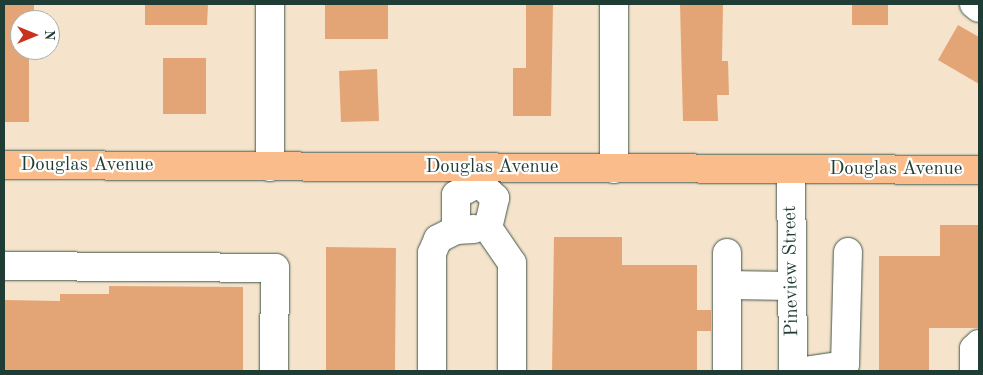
<!DOCTYPE html>
<style>
body{margin:0}
#map{position:relative;width:983px;height:375px;overflow:hidden;background:#f5e3cb;font-family:"Old Standard TT",serif}
div>[style]{position:absolute}
.building>*{inset:0;background:#e4a576}
.roads{filter:drop-shadow(0 0 1px #3f564b) drop-shadow(0 0 1px #3f564b)}
.minor>*{height:28px;margin:-14px;padding:0 14px;transform-origin:14px;border-radius:14px;background:#fff}
.major>*{height:28px;margin:-14px;padding:0 14px;transform-origin:14px;border-radius:14px;background:#f9bc8a}
span{translate:-50% -50%;white-space:nowrap;text-align:center;line-height:1.15;-webkit-text-stroke:4.5px #fff;paint-order:stroke}
.street-label{font-size:19px;color:#1f3d34}
.frame{position:absolute;inset:0;border:5px solid #1f3d34;pointer-events:none}
.north{position:absolute;left:10px;top:10px;width:50px;height:50px;box-sizing:border-box;background:#fff;border:1px solid #a5b1ae;border-radius:50%;rotate:90deg;font-size:14px;font-weight:700;line-height:20px;text-align:center;color:#1f3d34}
.north::after{content:'';display:block;margin:auto;width:18px;height:22px;background:#c8321e;clip-path:polygon(50% 0,100% 100%,50% 72%,0 100%)}
</style>
<div id="map">
<div class="building">
<i style="clip-path:polygon(4px 4px,34px 4px,34px 20px,20px 20px,20px 50px,29px 50px,29px 122px,4px 122px)"></i>
<i style="clip-path:polygon(145px 4px,208px 4px,207px 25px,145px 25px)"></i>
<i style="clip-path:polygon(325px 4px,388px 4px,388px 39px,325px 39px)"></i>
<i style="clip-path:polygon(526px 4px,553px 4px,551px 116px,513px 116px,513px 68px,526px 68px)"></i>
<i style="clip-path:polygon(680px 4px,723px 4px,722px 61px,728px 61px,729px 95px,717px 95px,718px 121px,683px 121px)"></i>
<i style="clip-path:polygon(852px 4px,888px 4px,888px 25px,852px 25px)"></i>
<i style="clip-path:polygon(958px 25px,979px 37px,979px 84px,938px 60px)"></i>
<i style="clip-path:polygon(163px 58px,206px 58px,206px 114px,163px 114px)"></i>
<i style="clip-path:polygon(377px 69px,379px 121px,341px 122px,339px 71px)"></i>
<i style="clip-path:polygon(940px 225px,979px 225px,979px 328px,929px 328px,929px 371px,879px 371px,879px 256px,940px 256px)"></i>
<i style="clip-path:polygon(554px 237px,622px 237px,622px 265px,697px 265px,697px 310px,711px 310px,711px 331px,697px 331px,697px 371px,552px 371px)"></i>
<i style="clip-path:polygon(326px 247px,396px 248px,395px 371px,326px 371px)"></i>
<i style="clip-path:polygon(109px 286px,243px 287px,243px 371px,4px 371px,4px 300px,60px 301px,60px 294px,109px 294px)"></i>
</div>
<div class="roads">
<div class="minor">
<i style="left:974px;top:4px;width:6px;rotate:39deg"></i>
<i style="left:270px;top:167px;width:163px;rotate:-90deg"></i>
<i style="left:478px;top:168px;width:15px;rotate:86deg"></i>
<i style="left:479px;top:183px;width:22px;rotate:43deg"></i>
<i style="left:495px;top:198px;width:31px;rotate:103deg"></i>
<i style="left:488px;top:228px;width:42px;rotate:55.6deg"></i>
<i style="left:512px;top:263px;width:108px;rotate:90deg"></i>
<i style="left:614px;top:169px;width:165px;rotate:-90deg"></i>
<i style="left:791px;top:171px;width:200px;rotate:89.4deg"></i>
<i style="left:474px;top:229px;width:18px;rotate:177deg"></i>
<i style="left:456px;top:230px;width:35px;rotate:-90deg"></i>
<i style="left:456px;top:195px;width:26px;rotate:-28deg"></i>
<i style="left:727px;top:253px;width:118px;rotate:90deg"></i>
<i style="left:4px;top:266px;width:271px;rotate:0.4deg"></i>
<i style="left:275px;top:268px;width:103px;rotate:90.6deg"></i>
<i style="left:727px;top:285px;width:65px;rotate:0.9deg"></i>
<i style="left:432px;top:371px;width:118px;rotate:-90deg"></i>
<i style="left:432px;top:253px;width:15px;rotate:-67deg"></i>
<i style="left:438px;top:239px;width:20px;rotate:-27deg"></i>
<i style="left:804px;top:371px;width:41px;rotate:-8.3deg"></i>
<i style="left:845px;top:365px;width:113px;rotate:-88.5deg"></i>
<i style="left:974px;top:371px;width:22px;rotate:-90deg"></i>
<i style="left:974px;top:349px;width:7px;rotate:-45deg"></i>
</div>
<div class="major">
<i style="left:4px;top:165px;width:975px;rotate:0.29deg"></i>
</div>
</div>
<div class="street-label">
<span style="left:87px;top:166px">Douglas Avenue</span>
<span style="left:492px;top:168px">Douglas Avenue</span>
<span style="left:896px;top:170px">Douglas Avenue</span>
<span style="left:792px;top:271px;rotate:-91deg">Pineview Street</span>
</div>
<div class="frame"></div>
<div class="north">N</div>
</div>
